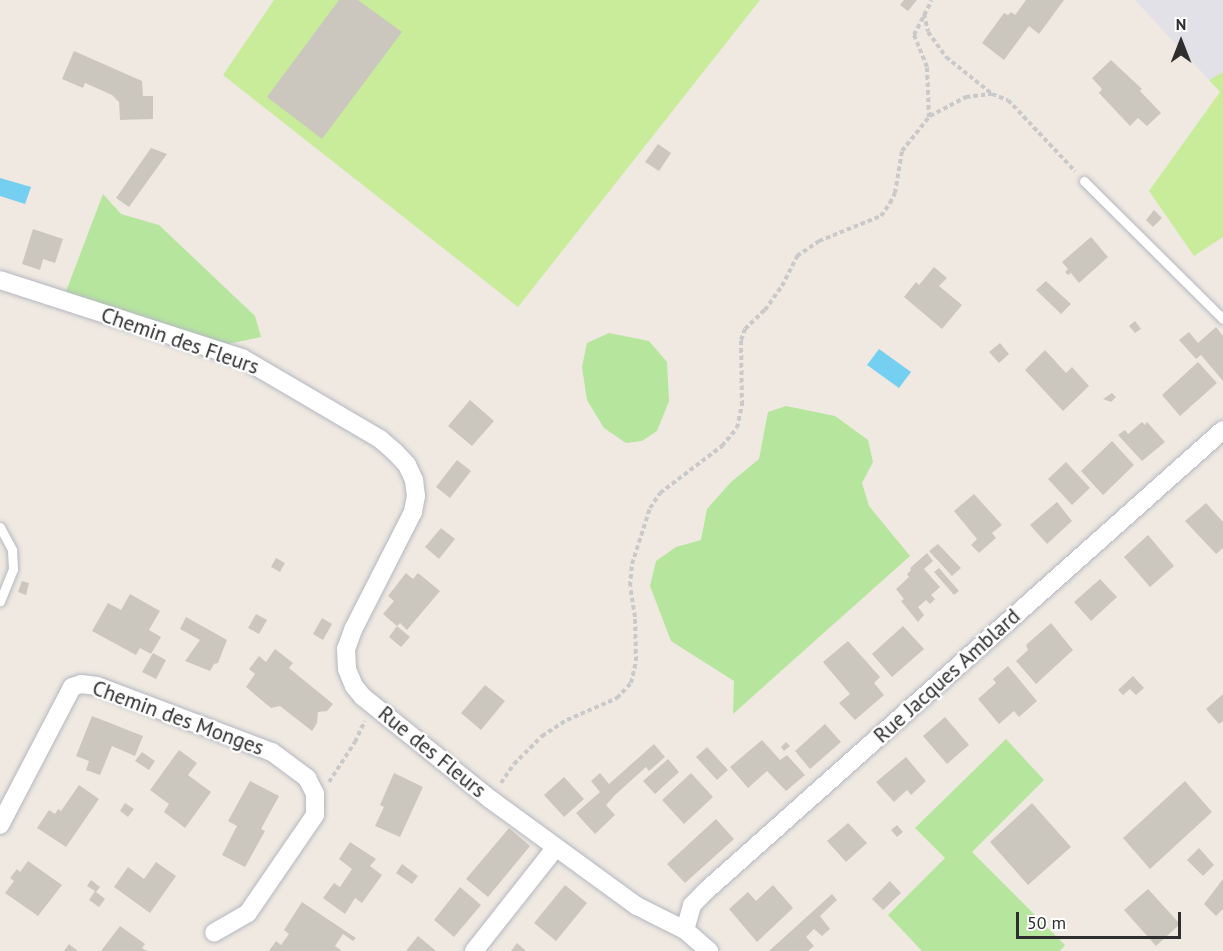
<!DOCTYPE html>
<style>
body{margin:0}
#map{position:relative;width:1223px;height:951px;overflow:hidden;background:#efe9e1;font-family:"PT Sans",sans-serif}
div>[style]{position:absolute}
.industrial>*{inset:0;background:#e3e1e8}
.green>*{inset:0;background:#b6e59e}
.pitch>*{inset:0;background:#c9ec9a}
.water>*{inset:0;background:#75cff0}
.building>*{inset:0;background:#cbc7bf}
.path>*{height:4px;margin-top:-2px;transform-origin:0;background:repeating-linear-gradient(90deg,#c9c9c9 0 4.5px,transparent 0 7.5px)}
.roads{filter:drop-shadow(0 0 2px #b4b7c1) drop-shadow(0 0 2px #b4b7c1)}
.service>*{height:9px;margin:-4.5px;padding:0 4.5px;transform-origin:4.5px;border-radius:4.5px;background:#fff}
.minor>*{height:18px;margin:-9px;padding:0 9px;transform-origin:9px;border-radius:9px;background:#fff}
span{translate:-50% -50%;white-space:nowrap;text-align:center;line-height:1.15;-webkit-text-stroke:4.5px #fff;paint-order:stroke}
.street-label{font-size:21px;color:#2e2e2e}
.north{position:absolute;left:1151px;top:12px;width:60px;height:60px;-webkit-text-stroke:4px #fff;paint-order:stroke;rotate:0deg;font-size:16px;font-weight:700;line-height:24px;text-align:center;color:#2e2e2e}
.north::after{content:'';display:block;margin:auto;width:21px;height:27px;background:#2e2e2e;clip-path:polygon(50% 0,100% 100%,50% 72%,0 100%)}
.scale{position:absolute;left:1016px;top:912px;width:165px;height:27px;box-sizing:border-box;border:3px solid #2e2e2e;border-top:0;padding-left:8px;font-size:18px;line-height:21px;white-space:nowrap;color:#2e2e2e;-webkit-text-stroke:4px #fff;paint-order:stroke}
</style>
<div id="map">
<div class="industrial">
<i style="clip-path:polygon(1135px 0,1223px 0,1223px 72px,1209px 80px)"></i>
</div>
<div class="green">
<i style="clip-path:polygon(103px 194px,121px 214px,159px 225px,255px 316px,261px 337px,228px 344px,65px 294px)"></i>
<i style="clip-path:polygon(609px 333px,649px 341px,667px 362px,669px 401px,657px 431px,642px 441px,626px 443px,604px 428px,587px 400px,582px 367px,587px 343px)"></i>
<i style="clip-path:polygon(786px 406px,835px 416px,868px 440px,873px 462px,862px 483px,869px 506px,910px 556px,733px 714px,734px 681px,671px 641px,650px 586px,656px 561px,676px 547px,701px 540px,707px 509px,731px 482px,759px 459px,768px 412px)"></i>
<i style="clip-path:polygon(1006px 739px,1044px 780px,972px 852px,1065px 945px,1060px 951px,922px 951px,888px 915px,945px 858px,915px 828px)"></i>
</div>
<div class="pitch">
<i style="clip-path:polygon(274px 0,760px 0,518px 307px,223px 75px)"></i>
<i style="clip-path:polygon(1223px 72px,1223px 237px,1194px 256px,1149px 191px,1220px 92px,1209px 80px)"></i>
</div>
<div class="water">
<i style="clip-path:polygon(0 178px,31px 187px,25px 204px,0 196px)"></i>
<i style="clip-path:polygon(879px 349px,911px 372px,899px 388px,867px 365px)"></i>
</div>
<div class="building">
<i style="clip-path:polygon(339px 0,358px 0,402px 32px,322px 139px,267px 97px)"></i>
<i style="clip-path:polygon(904px 0,917px 0,908px 11px,900px 5px)"></i>
<i style="clip-path:polygon(1026px 0,1064px 0,1039px 34px,1029px 26px,1004px 60px,982px 43px,1004px 13px,1008px 15px,1011px 12px,1015px 15px)"></i>
<i style="clip-path:polygon(74px 51px,142px 81px,143px 96px,153px 96px,153px 119px,120px 120px,119px 102px,112px 95px,85px 83px,83px 88px,62px 79px)"></i>
<i style="clip-path:polygon(1111px 60px,1142px 89px,1140px 91px,1161px 113px,1147px 126px,1138px 118px,1130px 126px,1099px 93px,1102px 89px,1092px 78px)"></i>
<i style="clip-path:polygon(658px 144px,671px 153px,659px 171px,645px 162px)"></i>
<i style="clip-path:polygon(151px 148px,167px 154px,129px 207px,116px 198px)"></i>
<i style="clip-path:polygon(1154px 210px,1162px 218px,1153px 227px,1146px 220px)"></i>
<i style="clip-path:polygon(33px 229px,63px 239px,55px 263px,43px 259px,40px 270px,22px 264px)"></i>
<i style="clip-path:polygon(1091px 237px,1108px 257px,1079px 283px,1071px 273px,1068px 275px,1065px 272px,1068px 269px,1062px 262px)"></i>
<i style="clip-path:polygon(934px 267px,947px 278px,939px 286px,962px 305px,942px 329px,904px 297px,916px 282px,919px 285px)"></i>
<i style="clip-path:polygon(1046px 281px,1071px 304px,1061px 314px,1036px 290px)"></i>
<i style="clip-path:polygon(1135px 321px,1141px 329px,1135px 333px,1129px 326px)"></i>
<i style="clip-path:polygon(1216px 327px,1223px 336px,1223px 381px,1201px 355px,1196px 359px,1179px 340px,1189px 332px,1198px 343px)"></i>
<i style="clip-path:polygon(1000px 343px,1009px 354px,999px 363px,989px 352px)"></i>
<i style="clip-path:polygon(1045px 350px,1066px 373px,1072px 367px,1089px 386px,1063px 411px,1025px 370px)"></i>
<i style="clip-path:polygon(1198px 362px,1217px 383px,1180px 416px,1162px 395px)"></i>
<i style="clip-path:polygon(1112px 393px,1116px 397px,1111px 402px,1103px 399px)"></i>
<i style="clip-path:polygon(470px 400px,494px 421px,472px 446px,448px 426px)"></i>
<i style="clip-path:polygon(1142px 422px,1145px 425px,1147px 422px,1165px 442px,1142px 461px,1118px 435px,1125px 430px,1128px 434px)"></i>
<i style="clip-path:polygon(1112px 441px,1134px 465px,1103px 495px,1081px 471px)"></i>
<i style="clip-path:polygon(457px 460px,471px 471px,450px 498px,436px 487px)"></i>
<i style="clip-path:polygon(1066px 462px,1090px 488px,1072px 505px,1048px 479px)"></i>
<i style="clip-path:polygon(974px 494px,1002px 525px,992px 533px,996px 538px,979px 553px,971px 545px,977px 539px,954px 511px)"></i>
<i style="clip-path:polygon(1057px 502px,1072px 521px,1047px 544px,1030px 525px)"></i>
<i style="clip-path:polygon(1206px 503px,1223px 522px,1223px 548px,1216px 554px,1185px 521px)"></i>
<i style="clip-path:polygon(441px 528px,455px 539px,439px 559px,425px 547px)"></i>
<i style="clip-path:polygon(1148px 535px,1174px 566px,1150px 587px,1124px 557px)"></i>
<i style="clip-path:polygon(938px 544px,961px 568px,952px 576px,929px 551px)"></i>
<i style="clip-path:polygon(927px 553px,933px 561px,924px 569px,940px 587px,931px 595px,935px 599px,930px 604px,926px 600px,918px 607px,924px 615px,918px 622px,901px 601px,904px 599px,896px 589px,909px 577px,907px 574px,911px 570px,910px 568px)"></i>
<i style="clip-path:polygon(276px 558px,285px 563px,280px 572px,271px 567px)"></i>
<i style="clip-path:polygon(939px 568px,959px 591px,954px 595px,934px 572px)"></i>
<i style="clip-path:polygon(406px 573px,413px 579px,418px 573px,440px 591px,407px 630px,400px 623px,397px 626px,383px 614px,394px 601px,388px 596px)"></i>
<i style="clip-path:polygon(1100px 579px,1117px 597px,1091px 621px,1074px 602px)"></i>
<i style="clip-path:polygon(22px 581px,29px 583px,26px 595px,18px 592px)"></i>
<i style="clip-path:polygon(130px 594px,160px 611px,149px 630px,161px 637px,151px 654px,140px 648px,136px 655px,92px 631px,108px 603px,121px 610px)"></i>
<i style="clip-path:polygon(256px 614px,267px 620px,259px 634px,248px 628px)"></i>
<i style="clip-path:polygon(186px 617px,227px 640px,218px 663px,214px 664px,210px 671px,185px 661px,200px 640px,180px 629px)"></i>
<i style="clip-path:polygon(322px 618px,332px 624px,323px 640px,313px 634px)"></i>
<i style="clip-path:polygon(1051px 623px,1073px 650px,1036px 684px,1016px 661px,1028px 650px,1026px 645px)"></i>
<i style="clip-path:polygon(397px 626px,410px 637px,401px 647px,389px 637px)"></i>
<i style="clip-path:polygon(903px 626px,924px 649px,892px 677px,872px 654px)"></i>
<i style="clip-path:polygon(848px 641px,880px 677px,874px 683px,884px 695px,855px 720px,839px 703px,850px 694px,823px 662px)"></i>
<i style="clip-path:polygon(275px 649px,293px 663px,289px 668px,333px 704px,327px 711px,318px 712px,317px 723px,312px 731px,280px 706px,271px 708px,246px 687px,255px 674px,249px 669px,259px 656px,266px 662px)"></i>
<i style="clip-path:polygon(153px 653px,166px 660px,156px 679px,142px 672px)"></i>
<i style="clip-path:polygon(1008px 666px,1037px 701px,1019px 717px,1014px 711px,999px 724px,978px 699px,996px 683px,993px 679px)"></i>
<i style="clip-path:polygon(1133px 676px,1144px 688px,1136px 695px,1130px 689px,1123px 695px,1118px 690px)"></i>
<i style="clip-path:polygon(485px 685px,505px 701px,481px 730px,461px 713px)"></i>
<i style="clip-path:polygon(1223px 694px,1223px 721px,1219px 724px,1206px 709px)"></i>
<i style="clip-path:polygon(92px 716px,143px 736px,135px 756px,112px 746px,100px 775px,86px 770px,89px 761px,76px 756px)"></i>
<i style="clip-path:polygon(945px 717px,969px 745px,947px 764px,923px 736px)"></i>
<i style="clip-path:polygon(825px 724px,841px 742px,810px 769px,795px 751px)"></i>
<i style="clip-path:polygon(762px 740px,780px 760px,787px 755px,805px 775px,786px 791px,767px 771px,748px 788px,730px 767px)"></i>
<i style="clip-path:polygon(786px 742px,790px 746px,784px 751px,781px 747px)"></i>
<i style="clip-path:polygon(654px 744px,665px 757px,649px 771px,646px 767px,615px 795px,606px 805px,615px 815px,595px 834px,576px 813px,600px 792px,591px 781px,600px 773px,609px 784px)"></i>
<i style="clip-path:polygon(707px 747px,728px 770px,717px 780px,696px 757px)"></i>
<i style="clip-path:polygon(179px 750px,197px 763px,188px 775px,211px 792px,185px 828px,164px 812px,169px 804px,150px 790px)"></i>
<i style="clip-path:polygon(142px 752px,155px 761px,149px 770px,135px 761px)"></i>
<i style="clip-path:polygon(906px 757px,926px 781px,911px 795px,907px 790px,894px 802px,876px 782px)"></i>
<i style="clip-path:polygon(668px 759px,679px 772px,655px 794px,643px 781px)"></i>
<i style="clip-path:polygon(394px 773px,423px 787px,400px 837px,375px 826px,384px 807px,380px 805px)"></i>
<i style="clip-path:polygon(691px 773px,713px 797px,684px 824px,662px 800px)"></i>
<i style="clip-path:polygon(564px 777px,584px 799px,564px 817px,544px 795px)"></i>
<i style="clip-path:polygon(250px 781px,279px 796px,261px 829px,265px 831px,245px 867px,222px 855px,237px 826px,228px 821px)"></i>
<i style="clip-path:polygon(1185px 781px,1212px 812px,1150px 869px,1123px 838px)"></i>
<i style="clip-path:polygon(79px 785px,99px 799px,66px 847px,37px 828px,49px 810px,55px 814px,58px 809px,61px 811px)"></i>
<i style="clip-path:polygon(125px 803px,134px 809px,128px 817px,120px 811px)"></i>
<i style="clip-path:polygon(1032px 803px,1071px 847px,1028px 885px,990px 842px)"></i>
<i style="clip-path:polygon(716px 819px,734px 839px,685px 883px,667px 864px)"></i>
<i style="clip-path:polygon(848px 823px,867px 843px,846px 862px,827px 841px)"></i>
<i style="clip-path:polygon(897px 825px,903px 832px,897px 837px,891px 830px)"></i>
<i style="clip-path:polygon(509px 828px,530px 846px,488px 897px,466px 879px)"></i>
<i style="clip-path:polygon(350px 842px,376px 859px,370px 866px,382px 875px,362px 903px,355px 898px,345px 914px,323px 898px,334px 883px,340px 887px,352px 869px,339px 859px)"></i>
<i style="clip-path:polygon(1199px 848px,1214px 865px,1203px 876px,1187px 860px)"></i>
<i style="clip-path:polygon(28px 861px,62px 885px,38px 916px,5px 893px,14px 881px,10px 878px,17px 869px,20px 872px)"></i>
<i style="clip-path:polygon(156px 862px,176px 876px,150px 913px,114px 887px,128px 867px,144px 879px)"></i>
<i style="clip-path:polygon(402px 864px,418px 876px,412px 884px,396px 873px)"></i>
<i style="clip-path:polygon(1223px 879px,1223px 909px,1216px 916px,1204px 904px)"></i>
<i style="clip-path:polygon(91px 880px,100px 887px,96px 892px,105px 899px,99px 907px,89px 900px,95px 891px,87px 886px)"></i>
<i style="clip-path:polygon(890px 881px,901px 893px,883px 910px,872px 899px)"></i>
<i style="clip-path:polygon(565px 885px,587px 903px,556px 941px,534px 923px)"></i>
<i style="clip-path:polygon(773px 885px,793px 908px,757px 942px,729px 909px,748px 892px,756px 901px)"></i>
<i style="clip-path:polygon(460px 887px,481px 905px,454px 937px,434px 920px)"></i>
<i style="clip-path:polygon(1148px 889px,1180px 924px,1156px 946px,1124px 910px)"></i>
<i style="clip-path:polygon(832px 894px,837px 900px,820px 916px,830px 929px,822px 936px,814px 929px,806px 937px,814px 946px,808px 951px,769px 951px)"></i>
<i style="clip-path:polygon(302px 902px,356px 938px,353px 941px,343px 934px,335px 946px,342px 951px,269px 951px,276px 941px,281px 945px,289px 934px,284px 930px)"></i>
<i style="clip-path:polygon(120px 926px,145px 944px,142px 948px,147px 951px,101px 951px)"></i>
<i style="clip-path:polygon(418px 936px,436px 951px,406px 951px)"></i>
<i style="clip-path:polygon(517px 943px,526px 951px,511px 951px)"></i>
<i style="clip-path:polygon(69px 944px,78px 951px,64px 951px)"></i>
</div>
<div class="path">
<i style="left:924px;top:14px;width:18px;rotate:77deg"></i>
<i style="left:928px;top:32px;width:31px;rotate:54deg"></i>
<i style="left:946px;top:57px;width:58px;rotate:38.7deg"></i>
<i style="left:930px;top:116px;width:41px;rotate:-27.8deg"></i>
<i style="left:966px;top:97px;width:26px;rotate:-7deg"></i>
<i style="left:992px;top:94px;width:17px;rotate:21deg"></i>
<i style="left:1008px;top:100px;width:98px;rotate:46.7deg"></i>
<i style="left:329px;top:782px;width:48px;rotate:-57deg"></i>
<i style="left:355px;top:742px;width:23px;rotate:-65deg"></i>
<i style="left:501px;top:783px;width:23px;rotate:-56deg"></i>
<i style="left:514px;top:764px;width:40px;rotate:-45deg"></i>
<i style="left:542px;top:736px;width:30px;rotate:-33deg"></i>
<i style="left:567px;top:720px;width:55px;rotate:-23.7deg"></i>
<i style="left:617px;top:698px;width:21px;rotate:-47deg"></i>
<i style="left:631px;top:683px;width:23px;rotate:-77deg"></i>
<i style="left:636px;top:661px;width:44px;rotate:-91.3deg"></i>
<i style="left:635px;top:617px;width:31px;rotate:-99deg"></i>
<i style="left:630px;top:586px;width:22px;rotate:-85deg"></i>
<i style="left:632px;top:564px;width:59px;rotate:-72.2deg"></i>
<i style="left:650px;top:508px;width:18px;rotate:-56deg"></i>
<i style="left:660px;top:493px;width:78px;rotate:-37.2deg"></i>
<i style="left:722px;top:446px;width:23px;rotate:-50deg"></i>
<i style="left:737px;top:428px;width:24px;rotate:-78deg"></i>
<i style="left:742px;top:405px;width:65px;rotate:-90.9deg"></i>
<i style="left:741px;top:340px;width:12px;rotate:-70deg"></i>
<i style="left:745px;top:329px;width:28px;rotate:-44deg"></i>
<i style="left:765px;top:310px;width:29px;rotate:-55deg"></i>
<i style="left:782px;top:286px;width:34px;rotate:-63deg"></i>
<i style="left:797px;top:256px;width:27px;rotate:-34deg"></i>
<i style="left:819px;top:241px;width:67px;rotate:-22deg"></i>
<i style="left:881px;top:216px;width:16px;rotate:-55deg"></i>
<i style="left:890px;top:203px;width:11px;rotate:-63deg"></i>
<i style="left:895px;top:193px;width:43px;rotate:-80.5deg"></i>
<i style="left:902px;top:151px;width:43px;rotate:-51.5deg"></i>
<i style="left:929px;top:117px;width:50px;rotate:-92.3deg"></i>
<i style="left:927px;top:67px;width:35px;rotate:-112deg"></i>
<i style="left:914px;top:35px;width:39px;rotate:-63deg"></i>
</div>
<div class="roads">
<div class="service">
<i style="left:1084px;top:181px;width:196px;rotate:44.8deg"></i>
<i style="left:0;top:527px;width:26px;rotate:62deg"></i>
<i style="left:12px;top:550px;width:19px;rotate:87deg"></i>
<i style="left:13px;top:569px;width:35px;rotate:112deg"></i>
</div>
<div class="minor">
<i style="left:0;top:280px;width:254px;rotate:17.9deg"></i>
<i style="left:242px;top:358px;width:160px;rotate:30.4deg"></i>
<i style="left:380px;top:439px;width:20px;rotate:41deg"></i>
<i style="left:395px;top:452px;width:18px;rotate:47deg"></i>
<i style="left:407px;top:465px;width:17px;rotate:65deg"></i>
<i style="left:414px;top:480px;width:16px;rotate:83deg"></i>
<i style="left:416px;top:496px;width:16px;rotate:101deg"></i>
<i style="left:413px;top:512px;width:132px;rotate:117deg"></i>
<i style="left:353px;top:630px;width:20px;rotate:110deg"></i>
<i style="left:346px;top:649px;width:20px;rotate:87deg"></i>
<i style="left:347px;top:669px;width:18px;rotate:68deg"></i>
<i style="left:354px;top:686px;width:14px;rotate:51deg"></i>
<i style="left:363px;top:697px;width:163px;rotate:38.8deg"></i>
<i style="left:490px;top:799px;width:182px;rotate:36.1deg"></i>
<i style="left:637px;top:906px;width:54px;rotate:26.6deg"></i>
<i style="left:685px;top:930px;width:32px;rotate:41deg"></i>
<i style="left:0;top:825px;width:156px;rotate:-62.4deg"></i>
<i style="left:72px;top:687px;width:9px;rotate:-18deg"></i>
<i style="left:81px;top:684px;width:16px;rotate:7deg"></i>
<i style="left:97px;top:686px;width:187px;rotate:20.7deg"></i>
<i style="left:272px;top:752px;width:44px;rotate:36.6deg"></i>
<i style="left:307px;top:778px;width:18px;rotate:63deg"></i>
<i style="left:315px;top:794px;width:21px;rotate:90deg"></i>
<i style="left:315px;top:815px;width:119px;rotate:124.4deg"></i>
<i style="left:248px;top:913px;width:39px;rotate:150deg"></i>
<i style="left:685px;top:930px;width:26px;rotate:-74deg"></i>
<i style="left:692px;top:905px;width:23px;rotate:-45deg"></i>
<i style="left:708px;top:889px;width:690px;rotate:-41.71deg"></i>
<i style="left:474px;top:951px;width:132px;rotate:-51.7deg"></i>
</div>
</div>
<div class="street-label">
<span style="left:180px;top:341px;rotate:19deg">Chemin des Fleurs</span>
<span style="left:947px;top:676px;rotate:-42deg">Rue Jacques Amblard</span>
<span style="left:178px;top:718px;rotate:20deg">Chemin des Monges</span>
<span style="left:432px;top:752px;rotate:39deg">Rue des Fleurs</span>
</div>
<div class="north">N</div>
<div class="scale">50 m</div>
</div>
